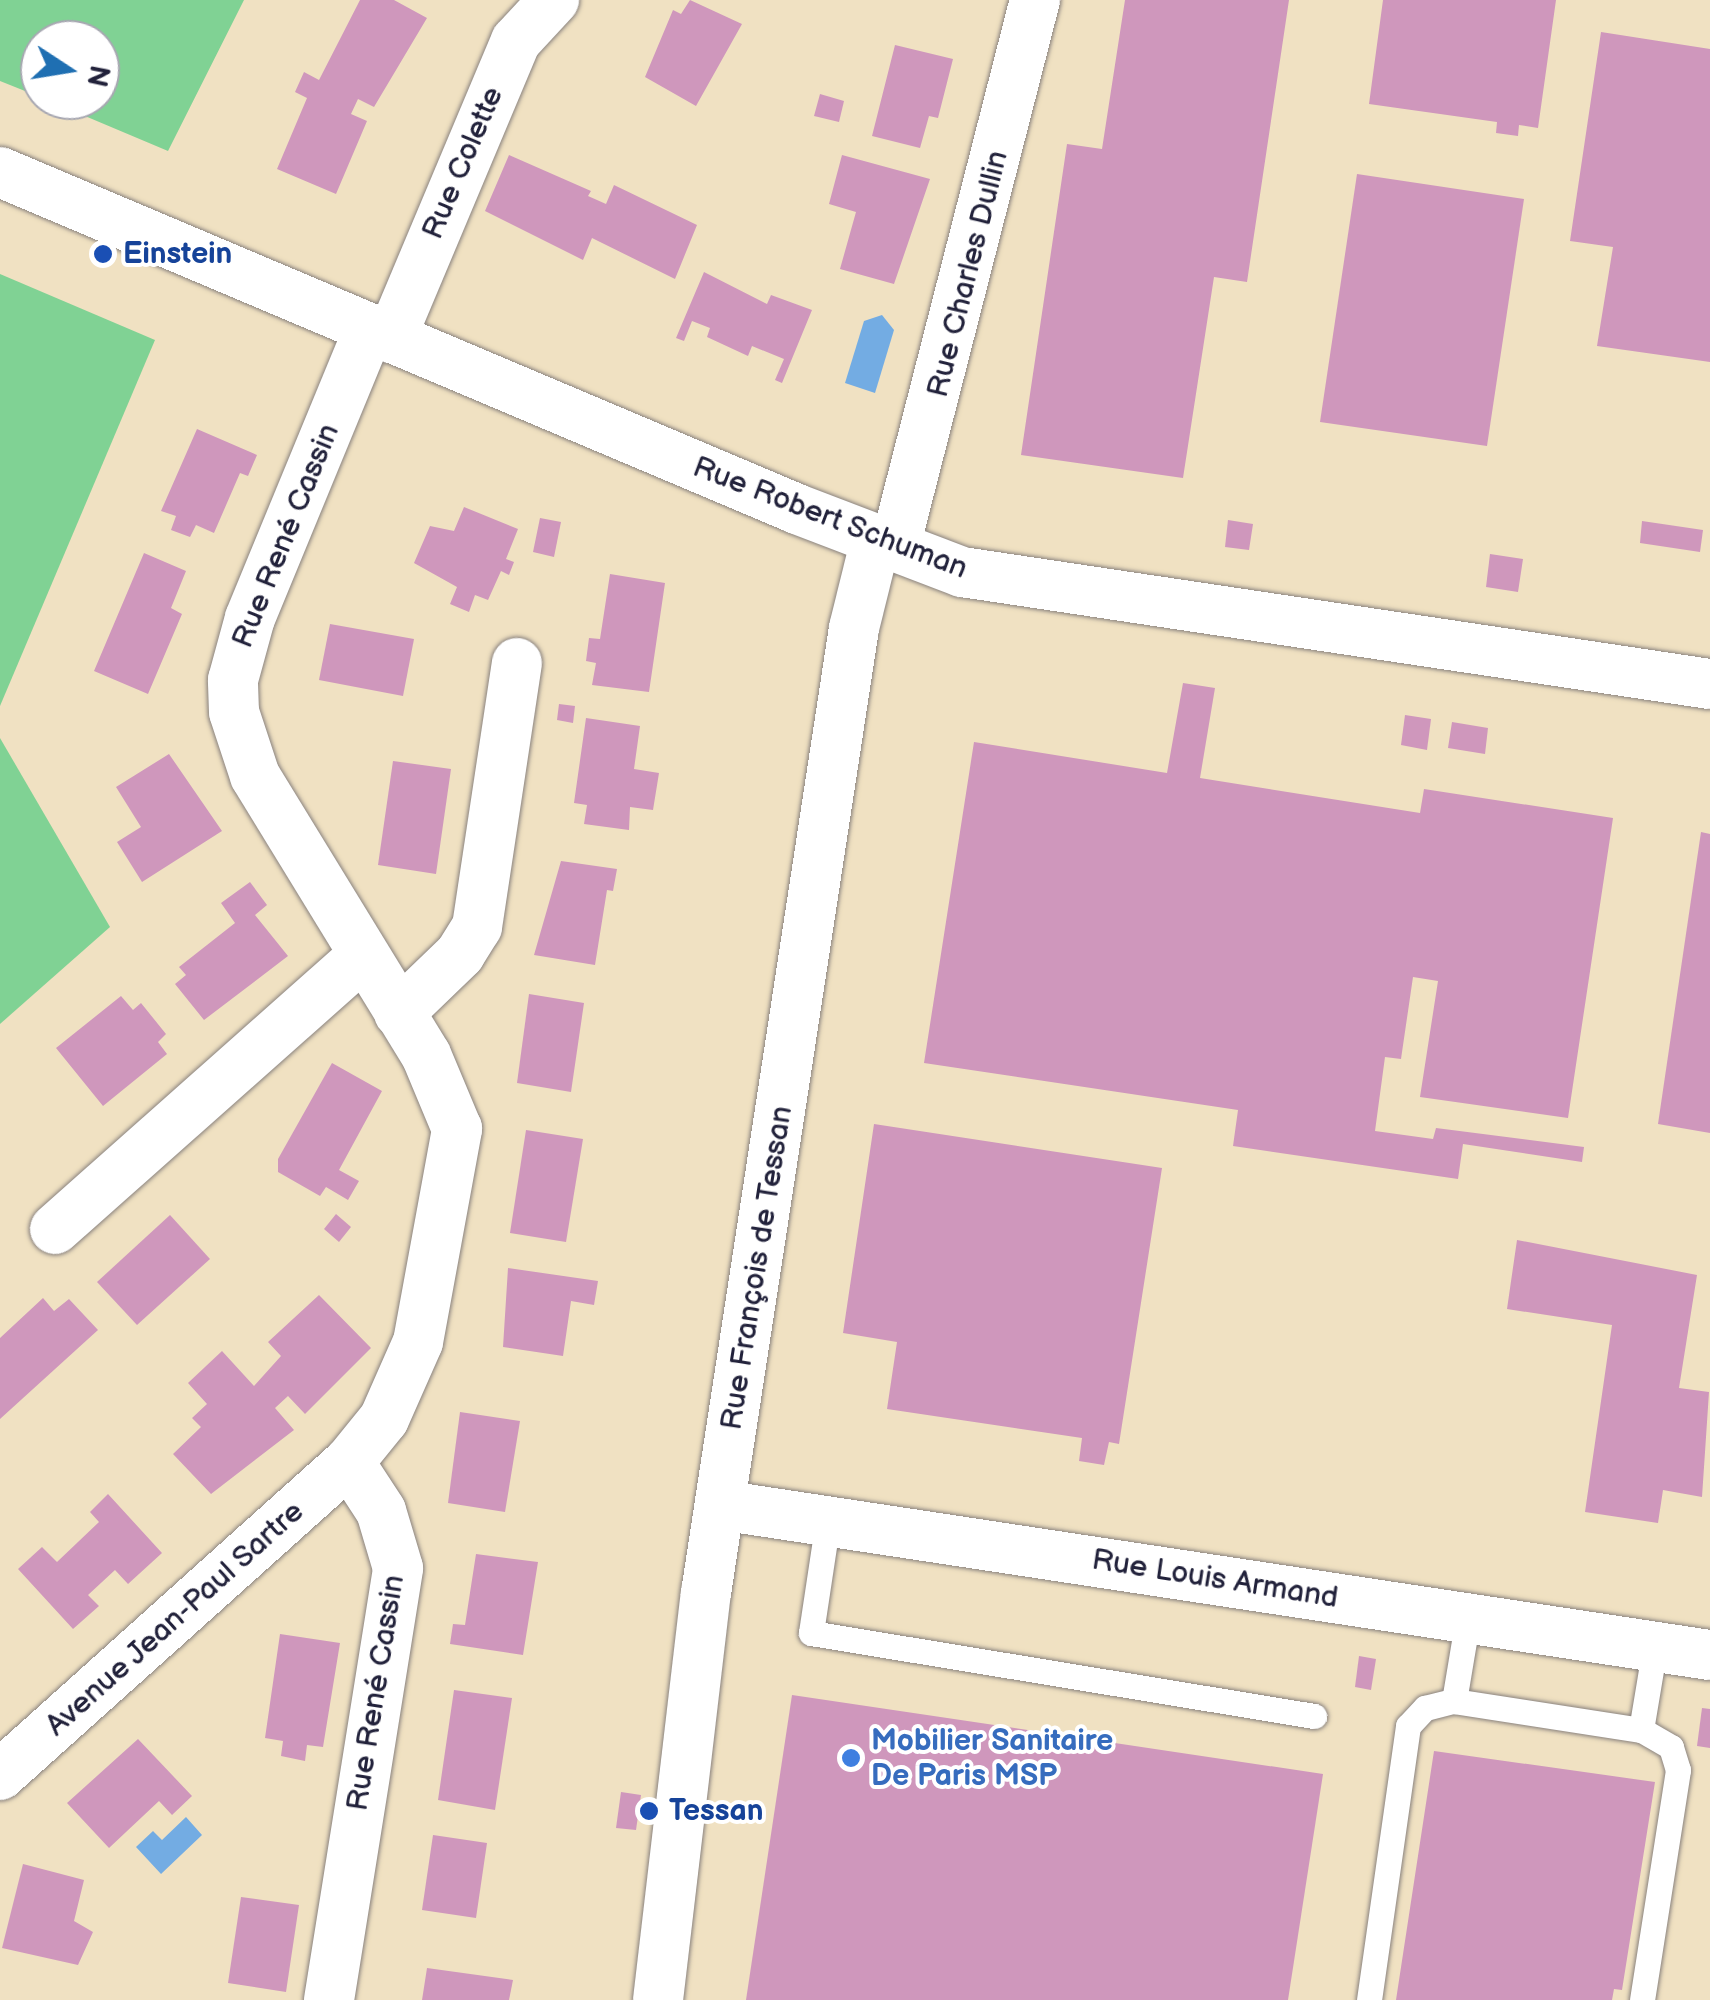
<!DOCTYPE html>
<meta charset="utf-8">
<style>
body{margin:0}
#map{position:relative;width:1710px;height:2000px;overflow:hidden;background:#f0e1c2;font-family:"Balsamiq Sans",sans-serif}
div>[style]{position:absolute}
.green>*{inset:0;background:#80d294}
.water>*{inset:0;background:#73ace3}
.building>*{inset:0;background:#cf97bc}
.roads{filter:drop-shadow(0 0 2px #89827e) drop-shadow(0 0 2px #89827e)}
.lane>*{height:25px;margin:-12.5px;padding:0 12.5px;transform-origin:12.5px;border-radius:12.5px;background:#fff}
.street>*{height:50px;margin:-25px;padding:0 25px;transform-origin:25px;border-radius:25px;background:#fff}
.dots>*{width:28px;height:28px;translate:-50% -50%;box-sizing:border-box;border:5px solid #fff;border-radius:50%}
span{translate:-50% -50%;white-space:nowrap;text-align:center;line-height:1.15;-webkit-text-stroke:8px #fff;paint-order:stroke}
.street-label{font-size:30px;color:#22223b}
.transit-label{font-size:30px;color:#164399;font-weight:700}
.left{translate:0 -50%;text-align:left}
.shop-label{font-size:30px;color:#366cbe;font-weight:700}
.north{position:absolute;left:20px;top:20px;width:100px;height:100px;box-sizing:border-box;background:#fff;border:2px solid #a7a7b1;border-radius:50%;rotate:102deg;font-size:28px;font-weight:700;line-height:40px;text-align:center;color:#22223b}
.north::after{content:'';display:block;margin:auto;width:35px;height:45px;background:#1f6fb2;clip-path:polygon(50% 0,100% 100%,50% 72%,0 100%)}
</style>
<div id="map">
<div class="green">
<i style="clip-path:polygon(0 0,244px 0,168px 151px,47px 100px,100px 100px,100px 40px,40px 40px,40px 97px,0 81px)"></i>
<i style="clip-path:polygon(0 274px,155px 340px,0 706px)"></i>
<i style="clip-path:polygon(0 738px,110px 927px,0 1024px)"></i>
</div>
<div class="water">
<i style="clip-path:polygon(882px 315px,894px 330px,875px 393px,845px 383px,864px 321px)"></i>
<i style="clip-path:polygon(186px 1817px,202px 1835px,161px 1874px,136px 1847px,153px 1831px,162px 1840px)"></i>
</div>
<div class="building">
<i style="clip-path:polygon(360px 0,394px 0,427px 18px,374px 107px,358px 99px,351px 114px,367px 121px,336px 194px,277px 169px,307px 98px,295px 92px,304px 72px,319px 80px)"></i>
<i style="clip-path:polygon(690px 0,742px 24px,696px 106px,645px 77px,673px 10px,681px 14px)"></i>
<i style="clip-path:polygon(1125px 0,1289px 0,1247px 282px,1214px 277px,1183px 478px,1021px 455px,1067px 144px,1102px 149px)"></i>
<i style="clip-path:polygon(1383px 0,1556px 0,1538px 128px,1519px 125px,1518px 136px,1496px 133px,1497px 122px,1369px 104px)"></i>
<i style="clip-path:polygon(1601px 32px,1710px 49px,1710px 362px,1597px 346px,1613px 247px,1570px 241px)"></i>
<i style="clip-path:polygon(895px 45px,953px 59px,938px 118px,929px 116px,920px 148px,872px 136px)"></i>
<i style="clip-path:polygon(820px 94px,844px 101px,839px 122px,814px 116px)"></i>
<i style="clip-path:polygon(509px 155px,591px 191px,588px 196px,606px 204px,614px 185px,697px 225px,675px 279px,592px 238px,583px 260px,485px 211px)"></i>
<i style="clip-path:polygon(842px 155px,930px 179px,894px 284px,840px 269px,856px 212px,829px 204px)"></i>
<i style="clip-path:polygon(1357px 174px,1524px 199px,1487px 446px,1320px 422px)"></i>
<i style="clip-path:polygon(704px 272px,767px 304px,771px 295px,812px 310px,782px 383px,775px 380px,784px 359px,752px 346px,748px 356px,707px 337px,710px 328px,692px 321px,684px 341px,676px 338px)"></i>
<i style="clip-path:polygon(197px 429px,257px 455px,248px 476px,240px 473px,214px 533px,196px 525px,190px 537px,171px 530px,176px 516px,161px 511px)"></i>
<i style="clip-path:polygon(464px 507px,518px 529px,506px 559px,514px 562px,509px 575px,501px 571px,488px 600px,475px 595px,469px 612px,450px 604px,457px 587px,414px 563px,430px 526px,454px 531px)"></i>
<i style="clip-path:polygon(540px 518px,561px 522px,554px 557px,533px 552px)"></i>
<i style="clip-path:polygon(1228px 520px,1253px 524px,1249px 550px,1225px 547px)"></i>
<i style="clip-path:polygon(1642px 521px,1703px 530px,1700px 552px,1640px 543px)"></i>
<i style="clip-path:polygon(144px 553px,186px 571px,171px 608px,182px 614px,148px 694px,94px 671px)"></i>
<i style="clip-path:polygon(1490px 554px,1523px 559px,1518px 592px,1486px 587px)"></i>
<i style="clip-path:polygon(610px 574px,665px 583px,649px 692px,592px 685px,596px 663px,586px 661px,589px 638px,600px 639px)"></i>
<i style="clip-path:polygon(330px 624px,414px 639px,403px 696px,319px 680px)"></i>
<i style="clip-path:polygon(1183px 683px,1215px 688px,1200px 778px,1420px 813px,1424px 789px,1613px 818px,1568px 1118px,1420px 1097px,1438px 981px,1413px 977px,1401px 1059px,1385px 1057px,1375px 1131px,1433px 1139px,1436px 1128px,1584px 1147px,1582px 1162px,1463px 1144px,1458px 1179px,1233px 1146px,1238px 1110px,924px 1063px,974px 742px,1167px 773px)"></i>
<i style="clip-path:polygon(559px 704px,575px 706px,573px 723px,557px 720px)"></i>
<i style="clip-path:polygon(1405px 715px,1431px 719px,1427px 750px,1401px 745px)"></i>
<i style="clip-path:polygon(586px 718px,640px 726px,634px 769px,659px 773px,653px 810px,630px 807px,629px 830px,584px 824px,587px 805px,574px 803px)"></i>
<i style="clip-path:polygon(1452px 722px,1488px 728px,1485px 754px,1448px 748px)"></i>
<i style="clip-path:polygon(169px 754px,222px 831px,142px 882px,117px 842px,141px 827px,116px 787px)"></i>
<i style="clip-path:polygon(393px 761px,451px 769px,436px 874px,378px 865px)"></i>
<i style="clip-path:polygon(1701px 832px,1710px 834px,1710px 1133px,1658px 1124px)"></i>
<i style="clip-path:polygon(561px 861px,617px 869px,613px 891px,607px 890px,595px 965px,534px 955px)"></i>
<i style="clip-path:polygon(250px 882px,267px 905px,255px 915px,288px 956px,204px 1020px,175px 984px,186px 975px,179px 967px,235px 923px,221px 903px)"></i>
<i style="clip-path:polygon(529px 994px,584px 1003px,571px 1092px,517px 1083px)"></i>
<i style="clip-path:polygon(121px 996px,133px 1010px,141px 1003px,166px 1034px,158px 1042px,167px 1054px,103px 1106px,56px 1048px)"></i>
<i style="clip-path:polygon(332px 1063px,382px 1091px,339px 1170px,359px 1181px,348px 1200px,326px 1187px,320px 1196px,278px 1172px,278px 1159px)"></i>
<i style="clip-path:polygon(874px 1124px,1162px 1168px,1119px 1444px,1109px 1442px,1104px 1465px,1079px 1461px,1082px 1438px,887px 1409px,897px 1342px,843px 1333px)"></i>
<i style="clip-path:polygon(526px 1130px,583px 1139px,566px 1242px,510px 1233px)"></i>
<i style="clip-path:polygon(336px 1214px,351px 1227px,339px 1242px,324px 1229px)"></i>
<i style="clip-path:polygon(170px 1215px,210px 1259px,137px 1325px,97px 1282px)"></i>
<i style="clip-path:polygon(1517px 1240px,1697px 1275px,1679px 1388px,1709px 1392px,1702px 1497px,1663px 1490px,1658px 1523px,1585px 1512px,1612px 1325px,1507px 1309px)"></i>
<i style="clip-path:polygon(508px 1268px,598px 1281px,594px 1305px,571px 1301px,563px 1356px,503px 1347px)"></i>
<i style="clip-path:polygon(319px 1295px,371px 1348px,305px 1414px,288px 1396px,275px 1408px,294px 1430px,211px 1494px,173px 1454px,201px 1427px,192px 1418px,207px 1404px,188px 1383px,222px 1351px,254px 1386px,281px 1356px,268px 1342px)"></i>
<i style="clip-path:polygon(43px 1298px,54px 1311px,69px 1299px,98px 1330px,0 1419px,0 1338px)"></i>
<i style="clip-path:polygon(460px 1412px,520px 1421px,505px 1512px,448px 1503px)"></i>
<i style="clip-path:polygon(108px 1494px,162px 1553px,128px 1584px,115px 1570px,88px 1595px,99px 1606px,73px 1629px,18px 1569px,42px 1547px,57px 1562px,99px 1522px,90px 1512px)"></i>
<i style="clip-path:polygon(476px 1554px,538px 1562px,523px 1655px,450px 1644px,453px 1624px,465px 1625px)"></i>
<i style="clip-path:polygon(280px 1634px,340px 1643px,323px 1747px,307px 1745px,305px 1761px,281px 1756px,283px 1741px,265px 1738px)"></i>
<i style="clip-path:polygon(1359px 1656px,1376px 1659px,1371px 1690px,1355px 1687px)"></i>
<i style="clip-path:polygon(454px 1690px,512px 1698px,495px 1810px,438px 1800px)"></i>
<i style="clip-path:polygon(792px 1695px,1323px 1774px,1288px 2000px,746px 2000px)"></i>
<i style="clip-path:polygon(1702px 1708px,1710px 1709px,1710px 1748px,1697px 1746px)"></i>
<i style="clip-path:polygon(138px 1739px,192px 1796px,172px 1815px,159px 1801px,109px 1848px,67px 1803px)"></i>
<i style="clip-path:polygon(1434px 1751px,1655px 1782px,1622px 1990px,1614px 1989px,1612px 2000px,1396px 2000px)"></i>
<i style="clip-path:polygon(621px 1792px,641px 1795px,636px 1830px,616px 1828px)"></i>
<i style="clip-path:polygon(433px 1835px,487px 1843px,476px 1918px,422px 1910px)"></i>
<i style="clip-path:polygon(23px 1864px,84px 1880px,74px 1921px,93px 1932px,78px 1965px,2px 1948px)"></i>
<i style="clip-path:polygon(241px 1897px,299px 1905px,286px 1992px,228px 1983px)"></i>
<i style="clip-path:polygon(427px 1968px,513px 1980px,509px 2000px,422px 2000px)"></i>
</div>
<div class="roads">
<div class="lane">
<i style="left:828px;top:1520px;width:114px;rotate:98.6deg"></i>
<i style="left:811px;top:1633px;width:510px;rotate:9.37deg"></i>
<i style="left:1454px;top:1701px;width:189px;rotate:8.8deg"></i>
<i style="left:1369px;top:2000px;width:277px;rotate:-81.9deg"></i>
<i style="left:1408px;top:1726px;width:25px;rotate:-47deg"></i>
<i style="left:1425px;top:1708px;width:30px;rotate:-14deg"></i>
<i style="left:1454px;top:1701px;width:85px;rotate:-80.5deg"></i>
<i style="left:1642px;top:2000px;width:233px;rotate:-81.1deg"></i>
<i style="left:1678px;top:1770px;width:24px;rotate:-107deg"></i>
<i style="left:1671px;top:1747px;width:34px;rotate:-150deg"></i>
<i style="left:1641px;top:1730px;width:85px;rotate:-80.5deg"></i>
</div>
<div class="street">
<i style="left:0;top:172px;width:865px;rotate:22.92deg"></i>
<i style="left:797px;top:509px;width:177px;rotate:20.9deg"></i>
<i style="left:962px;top:572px;width:756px;rotate:8.52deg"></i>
<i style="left:391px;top:338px;width:322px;rotate:-67.2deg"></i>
<i style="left:516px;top:41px;width:56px;rotate:-47.2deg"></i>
<i style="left:895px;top:546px;width:564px;rotate:-75.62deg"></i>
<i style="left:399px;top:1013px;width:85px;rotate:-44deg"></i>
<i style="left:460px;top:954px;width:32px;rotate:-58deg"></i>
<i style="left:477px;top:927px;width:267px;rotate:-81.4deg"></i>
<i style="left:55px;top:1229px;width:412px;rotate:-41.6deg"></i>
<i style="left:720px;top:1505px;width:1001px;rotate:8.62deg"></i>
<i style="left:0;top:1775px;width:469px;rotate:-41.9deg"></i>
<i style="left:349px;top:1462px;width:55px;rotate:-50.9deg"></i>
<i style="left:384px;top:1419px;width:84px;rotate:-66.2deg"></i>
<i style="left:418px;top:1342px;width:217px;rotate:-79.6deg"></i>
<i style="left:457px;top:1129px;width:80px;rotate:-112.7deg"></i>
<i style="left:426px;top:1055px;width:327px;rotate:-121.5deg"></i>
<i style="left:255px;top:776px;width:67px;rotate:-108.2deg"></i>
<i style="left:234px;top:712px;width:32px;rotate:-92deg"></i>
<i style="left:233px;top:680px;width:64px;rotate:-74.7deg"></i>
<i style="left:250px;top:618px;width:313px;rotate:-67.6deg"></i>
<i style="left:329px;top:2000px;width:437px;rotate:-80.9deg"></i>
<i style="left:398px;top:1568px;width:59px;rotate:-106.6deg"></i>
<i style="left:381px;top:1511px;width:59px;rotate:-123.1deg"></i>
<i style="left:658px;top:2000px;width:410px;rotate:-83.3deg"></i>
<i style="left:706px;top:1593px;width:976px;rotate:-81.28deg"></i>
<i style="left:854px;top:628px;width:92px;rotate:-76.1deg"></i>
</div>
</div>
<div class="dots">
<i style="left:103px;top:254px;background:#1a4fb4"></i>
<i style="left:851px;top:1758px;background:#3f7fe0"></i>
<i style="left:649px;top:1811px;background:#1a4fb4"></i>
</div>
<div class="street-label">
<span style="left:463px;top:163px;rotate:-67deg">Rue Colette</span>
<span style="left:968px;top:274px;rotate:-76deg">Rue Charles Dullin</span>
<span style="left:830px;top:518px;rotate:21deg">Rue Robert Schuman</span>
<span style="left:286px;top:536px;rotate:-68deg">Rue René Cassin</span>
<span style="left:757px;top:1268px;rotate:-81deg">Rue François de Tessan</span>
<span style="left:1215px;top:1579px;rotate:9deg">Rue Louis Armand</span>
<span style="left:175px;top:1619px;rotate:-42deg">Avenue Jean-Paul Sartre</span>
<span style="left:376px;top:1693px;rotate:-81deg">Rue René Cassin</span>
</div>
<div class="transit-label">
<span class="left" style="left:123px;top:254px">Einstein</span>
<span class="left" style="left:669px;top:1811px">Tessan</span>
</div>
<div class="shop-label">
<span class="left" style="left:871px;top:1758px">Mobilier Sanitaire<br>De Paris MSP</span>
</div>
<div class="north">N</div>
</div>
